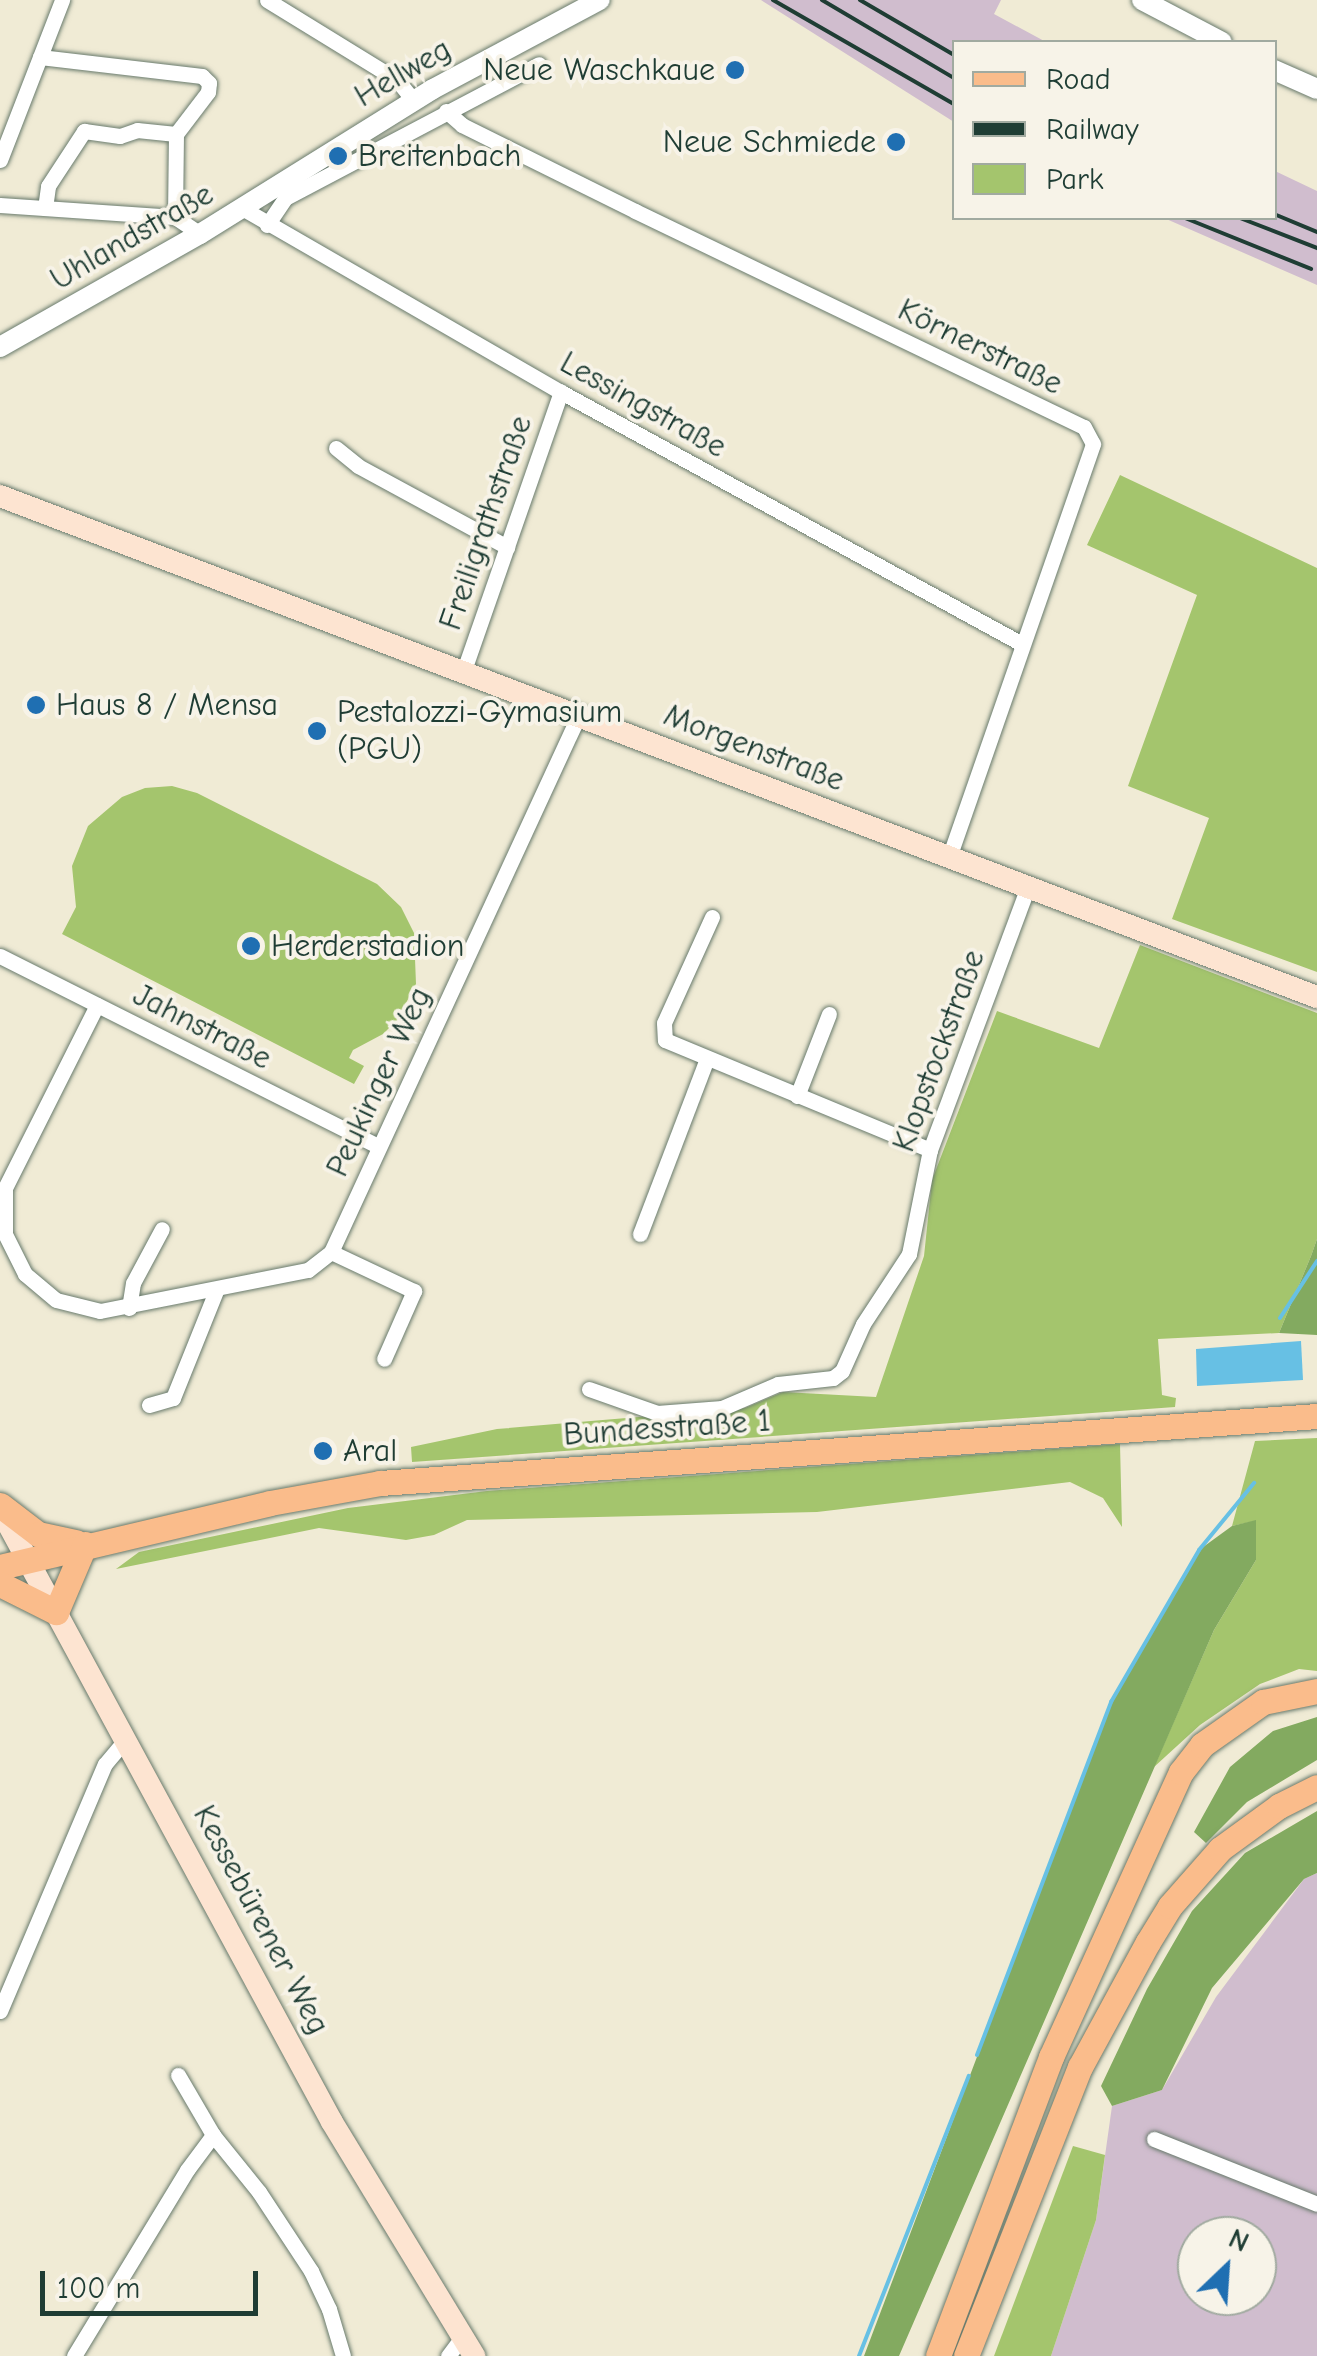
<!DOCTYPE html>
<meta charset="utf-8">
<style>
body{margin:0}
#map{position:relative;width:1317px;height:2356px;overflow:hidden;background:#f0ebd5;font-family:"Comic Neue",sans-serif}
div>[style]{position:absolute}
.industrial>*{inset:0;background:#d0bdce}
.green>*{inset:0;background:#a4c56d}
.forest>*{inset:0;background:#83aa60}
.water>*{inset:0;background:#67c0e4}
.stream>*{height:4px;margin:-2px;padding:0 2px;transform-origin:2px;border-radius:2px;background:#67c0e4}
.roads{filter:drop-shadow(0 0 2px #687a6c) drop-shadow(0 0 2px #687a6c)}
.minor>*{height:15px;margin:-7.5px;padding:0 7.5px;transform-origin:7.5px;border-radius:7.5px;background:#fff}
.tertiary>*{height:20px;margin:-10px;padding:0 10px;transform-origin:10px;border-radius:10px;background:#fff}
.secondary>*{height:22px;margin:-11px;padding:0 11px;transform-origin:11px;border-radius:11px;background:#fde4d1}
.primary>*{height:25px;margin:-12.5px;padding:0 12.5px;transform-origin:12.5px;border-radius:12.5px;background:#fabc8b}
.trunk>*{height:25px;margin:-12.5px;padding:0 12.5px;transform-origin:12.5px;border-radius:12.5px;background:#fabc8b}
.rail>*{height:4px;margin:-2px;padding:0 2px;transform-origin:2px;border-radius:2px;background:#1f3d34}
.dots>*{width:28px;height:28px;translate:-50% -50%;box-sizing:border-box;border:5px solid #f7f3e8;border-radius:50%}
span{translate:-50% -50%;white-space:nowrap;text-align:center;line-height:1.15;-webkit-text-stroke:8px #f7f3e8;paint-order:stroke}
.poi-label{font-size:32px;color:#1f3d34}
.right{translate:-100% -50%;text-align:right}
.left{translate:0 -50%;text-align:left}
.street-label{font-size:32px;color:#1f3d34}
.legend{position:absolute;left:952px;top:40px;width:325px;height:180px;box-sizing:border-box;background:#f7f3e8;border:2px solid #a1aaa0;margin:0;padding:12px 18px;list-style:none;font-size:30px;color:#1f3d34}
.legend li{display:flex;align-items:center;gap:20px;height:50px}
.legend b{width:50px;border:2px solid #a1aaa0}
.north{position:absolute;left:1177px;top:2216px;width:100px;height:100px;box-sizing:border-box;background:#f7f3e8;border:2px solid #a1aaa0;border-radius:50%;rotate:25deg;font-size:28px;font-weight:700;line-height:40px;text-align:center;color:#1f3d34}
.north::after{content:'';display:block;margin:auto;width:35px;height:45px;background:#1f6fb2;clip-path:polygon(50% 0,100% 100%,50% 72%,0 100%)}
.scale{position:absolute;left:40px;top:2271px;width:218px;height:45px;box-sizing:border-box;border:5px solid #1f3d34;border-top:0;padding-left:12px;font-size:30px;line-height:35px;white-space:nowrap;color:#1f3d34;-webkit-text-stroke:8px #f7f3e8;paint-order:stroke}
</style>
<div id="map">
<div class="industrial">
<i style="clip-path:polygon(761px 0,1001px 0,994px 14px,1046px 42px,954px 42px,954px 122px)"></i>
<i style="clip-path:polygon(1275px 171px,1317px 191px,1317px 285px,1164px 218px,1274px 218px)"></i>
<i style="clip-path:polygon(evenodd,1317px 1873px,1317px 2356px,1051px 2356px,1096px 2220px,1112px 2106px,1162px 2090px,1216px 1997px,1304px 1879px,1317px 1873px,1197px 2236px,1257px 2236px,1257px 2296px,1197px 2296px,1197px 2236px)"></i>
</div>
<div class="green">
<i style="clip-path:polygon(1120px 475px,1317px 568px,1317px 972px,1172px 919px,1209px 818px,1128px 786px,1197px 595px,1087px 545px)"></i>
<i style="clip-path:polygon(172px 786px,197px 793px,377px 884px,401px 907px,414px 933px,416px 984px,397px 1020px,383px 1034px,353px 1050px,349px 1058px,364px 1066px,354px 1084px,62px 934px,76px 907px,72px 866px,88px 826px,122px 797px,145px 788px)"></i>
<i style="clip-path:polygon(1140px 945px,1317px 1013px,1317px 1239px,1311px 1256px,1279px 1333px,1158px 1339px,1162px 1395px,1176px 1398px,1175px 1407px,412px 1462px,411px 1447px,497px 1429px,745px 1408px,783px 1392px,876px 1397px,924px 1256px,932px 1180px,997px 1011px,1099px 1048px)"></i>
<i style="clip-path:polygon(1317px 1438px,1317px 1671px,1299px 1669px,1260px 1684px,1200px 1725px,1154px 1767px,1214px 1630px,1256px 1560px,1255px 1521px,1232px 1526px,1255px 1441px)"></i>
<i style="clip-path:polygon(1120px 1444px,1122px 1527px,1103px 1498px,1070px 1482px,817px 1512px,467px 1520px,434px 1535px,406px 1540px,319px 1528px,116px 1569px,139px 1552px,348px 1508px,487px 1491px)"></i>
<i style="clip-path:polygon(1073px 2146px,1105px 2155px,1096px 2220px,1051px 2356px,994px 2356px)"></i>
</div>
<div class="forest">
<i style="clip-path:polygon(1317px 1239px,1317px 1335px,1279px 1333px,1311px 1256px)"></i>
<i style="clip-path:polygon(1256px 1520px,1256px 1560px,1214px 1630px,899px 2356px,864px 2356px,1111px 1702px,1199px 1550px,1232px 1526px)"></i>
<i style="clip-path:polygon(1317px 1717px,1317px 1760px,1247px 1802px,1206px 1843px,1194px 1832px,1230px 1767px,1273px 1731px)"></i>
<i style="clip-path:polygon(1317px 1811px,1317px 1873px,1304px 1879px,1212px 1988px,1162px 2090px,1112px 2106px,1101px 2086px,1147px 1989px,1192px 1911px,1245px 1853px)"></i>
</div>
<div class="water">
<i style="clip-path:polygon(1301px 1341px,1303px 1380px,1197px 1386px,1196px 1349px)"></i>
</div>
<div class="stream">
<i style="left:1280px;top:1318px;width:68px;rotate:-57deg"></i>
<i style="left:977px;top:2055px;width:378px;rotate:-69.2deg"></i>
<i style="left:1111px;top:1702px;width:176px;rotate:-59.9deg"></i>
<i style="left:1199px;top:1550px;width:87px;rotate:-50.6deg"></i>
<i style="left:859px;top:2356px;width:301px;rotate:-68.6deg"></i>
</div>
<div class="roads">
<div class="minor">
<i style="left:267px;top:0;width:153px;rotate:31.6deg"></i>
<i style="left:397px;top:80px;width:27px;rotate:51deg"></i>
<i style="left:40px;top:57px;width:163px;rotate:6.7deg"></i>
<i style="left:202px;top:76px;width:10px;rotate:45deg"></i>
<i style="left:209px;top:83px;width:9px;rotate:96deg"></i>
<i style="left:208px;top:92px;width:53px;rotate:127.3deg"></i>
<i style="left:446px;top:111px;width:21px;rotate:41deg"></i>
<i style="left:462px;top:125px;width:193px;rotate:26.4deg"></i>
<i style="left:635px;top:211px;width:498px;rotate:25.7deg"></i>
<i style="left:1084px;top:427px;width:19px;rotate:62deg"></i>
<i style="left:1093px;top:444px;width:437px;rotate:109.2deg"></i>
<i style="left:0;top:160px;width:172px;rotate:-68.8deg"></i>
<i style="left:0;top:205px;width:175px;rotate:3.9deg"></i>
<i style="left:175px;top:217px;width:30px;rotate:34deg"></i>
<i style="left:45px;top:208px;width:22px;rotate:-82deg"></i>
<i style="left:48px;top:186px;width:66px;rotate:-56.8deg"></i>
<i style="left:84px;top:131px;width:36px;rotate:8deg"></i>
<i style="left:120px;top:136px;width:18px;rotate:-19deg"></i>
<i style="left:137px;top:130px;width:39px;rotate:6deg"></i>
<i style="left:176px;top:134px;width:83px;rotate:90.7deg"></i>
<i style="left:242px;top:208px;width:368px;rotate:30deg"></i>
<i style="left:561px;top:392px;width:525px;rotate:28.66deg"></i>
<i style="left:267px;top:225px;width:32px;rotate:-56deg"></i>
<i style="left:285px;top:198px;width:287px;rotate:-27.8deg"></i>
<i style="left:336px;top:448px;width:28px;rotate:39deg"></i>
<i style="left:358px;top:466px;width:170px;rotate:28.5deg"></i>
<i style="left:463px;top:673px;width:298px;rotate:-70.8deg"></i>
<i style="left:712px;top:917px;width:116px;rotate:114.4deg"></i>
<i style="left:664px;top:1023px;width:17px;rotate:87deg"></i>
<i style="left:665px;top:1040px;width:287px;rotate:22.5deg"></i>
<i style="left:0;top:956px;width:424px;rotate:26.7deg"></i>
<i style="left:97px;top:1005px;width:205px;rotate:116.7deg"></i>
<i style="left:5px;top:1188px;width:46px;rotate:90deg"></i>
<i style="left:5px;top:1234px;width:45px;rotate:63.4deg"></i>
<i style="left:25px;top:1274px;width:40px;rotate:40deg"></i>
<i style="left:56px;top:1300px;width:45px;rotate:14deg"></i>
<i style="left:100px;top:1311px;width:212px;rotate:-11.2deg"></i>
<i style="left:308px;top:1270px;width:29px;rotate:-38deg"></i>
<i style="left:331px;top:1252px;width:589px;rotate:-65.22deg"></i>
<i style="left:797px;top:1096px;width:88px;rotate:-68.7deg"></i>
<i style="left:640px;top:1234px;width:185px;rotate:-69.1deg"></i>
<i style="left:331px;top:1252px;width:92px;rotate:25.2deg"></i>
<i style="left:414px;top:1291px;width:74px;rotate:113.8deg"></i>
<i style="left:129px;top:1308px;width:25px;rotate:-81deg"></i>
<i style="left:133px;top:1283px;width:61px;rotate:-61.8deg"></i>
<i style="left:589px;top:1389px;width:72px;rotate:19.4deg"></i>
<i style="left:657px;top:1413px;width:65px;rotate:-4.4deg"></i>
<i style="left:722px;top:1408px;width:61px;rotate:-23.2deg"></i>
<i style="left:778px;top:1384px;width:55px;rotate:-6.2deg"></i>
<i style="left:833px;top:1378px;width:11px;rotate:-38deg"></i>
<i style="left:842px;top:1371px;width:51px;rotate:-65.9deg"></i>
<i style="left:863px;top:1324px;width:84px;rotate:-56.7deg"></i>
<i style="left:909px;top:1254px;width:106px;rotate:-78.6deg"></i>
<i style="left:930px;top:1150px;width:281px;rotate:-69.6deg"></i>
<i style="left:149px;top:1405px;width:25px;rotate:-16deg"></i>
<i style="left:173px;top:1398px;width:115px;rotate:-68.1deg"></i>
<i style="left:0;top:2011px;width:268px;rotate:-67deg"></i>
<i style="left:105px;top:1764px;width:34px;rotate:-50deg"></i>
<i style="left:178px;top:2075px;width:69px;rotate:59.7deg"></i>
<i style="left:1154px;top:2139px;width:175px;rotate:21.7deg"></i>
<i style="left:74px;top:2356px;width:218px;rotate:-58.7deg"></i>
<i style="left:187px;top:2170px;width:44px;rotate:-53.4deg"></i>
<i style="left:213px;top:2135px;width:73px;rotate:51.1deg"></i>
<i style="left:259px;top:2192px;width:95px;rotate:56.6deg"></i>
<i style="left:311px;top:2271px;width:42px;rotate:64.7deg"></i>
<i style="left:329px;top:2309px;width:49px;rotate:73.4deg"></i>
<i style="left:448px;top:2356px;width:25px;rotate:-53deg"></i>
</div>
<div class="tertiary">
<i style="left:1142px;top:0;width:90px;rotate:27.7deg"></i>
<i style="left:1274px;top:70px;width:47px;rotate:23.8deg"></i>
<i style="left:0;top:347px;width:230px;rotate:-29.5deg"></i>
<i style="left:200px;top:234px;width:274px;rotate:-31.9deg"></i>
<i style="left:433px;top:89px;width:189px;rotate:-28.1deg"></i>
</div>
<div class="secondary">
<i style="left:0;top:496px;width:1409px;rotate:20.83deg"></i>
<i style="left:0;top:1509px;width:697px;rotate:61.56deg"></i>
<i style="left:332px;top:2122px;width:274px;rotate:58.7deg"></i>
</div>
<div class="primary">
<i style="left:0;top:1505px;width:48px;rotate:37.3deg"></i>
<i style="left:38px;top:1534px;width:39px;rotate:12deg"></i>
<i style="left:0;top:1567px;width:277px;rotate:-13.3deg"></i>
<i style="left:270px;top:1503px;width:112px;rotate:-10.3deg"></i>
<i style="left:380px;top:1483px;width:939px;rotate:-4.09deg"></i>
<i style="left:0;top:1584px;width:63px;rotate:26.6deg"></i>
<i style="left:56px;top:1612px;width:74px;rotate:-66.9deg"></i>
</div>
<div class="trunk">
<i style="left:938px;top:2356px;width:320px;rotate:-69.3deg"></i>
<i style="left:1051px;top:2057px;width:313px;rotate:-65.5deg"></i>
<i style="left:1181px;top:1772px;width:34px;rotate:-52deg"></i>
<i style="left:1202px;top:1745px;width:75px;rotate:-35.2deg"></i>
<i style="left:1263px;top:1702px;width:55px;rotate:-11.5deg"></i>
<i style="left:966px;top:2356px;width:311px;rotate:-68.5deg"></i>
<i style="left:1080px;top:2067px;width:142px;rotate:-61.5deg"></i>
<i style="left:1148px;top:1942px;width:42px;rotate:-58.6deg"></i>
<i style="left:1170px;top:1906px;width:76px;rotate:-48.7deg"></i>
<i style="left:1220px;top:1849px;width:73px;rotate:-36.1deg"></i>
<i style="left:1279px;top:1806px;width:42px;rotate:-26.6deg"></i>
</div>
</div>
<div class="rail">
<i style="left:773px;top:0;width:209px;rotate:29.9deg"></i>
<i style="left:822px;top:0;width:153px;rotate:30.6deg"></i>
<i style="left:860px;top:0;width:109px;rotate:30.3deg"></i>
<i style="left:1274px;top:214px;width:47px;rotate:22.7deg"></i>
<i style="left:1185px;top:218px;width:136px;rotate:22deg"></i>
<i style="left:1240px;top:218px;width:83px;rotate:21.3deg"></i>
</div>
<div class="dots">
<i style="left:735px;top:70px;background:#1f6fb2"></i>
<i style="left:896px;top:142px;background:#1f6fb2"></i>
<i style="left:338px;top:156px;background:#1f6fb2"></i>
<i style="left:36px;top:705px;background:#1f6fb2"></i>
<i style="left:317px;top:731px;background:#1f6fb2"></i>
<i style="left:251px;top:946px;background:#1f6fb2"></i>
<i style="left:323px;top:1451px;background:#1f6fb2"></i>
</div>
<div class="poi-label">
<span class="right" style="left:715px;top:70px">Neue Waschkaue</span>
<span class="right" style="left:876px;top:142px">Neue Schmiede</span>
<span class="left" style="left:358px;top:156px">Breitenbach</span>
<span class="left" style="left:56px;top:705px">Haus 8 / Mensa</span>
<span class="left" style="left:337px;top:731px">Pestalozzi-Gymasium<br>(PGU)</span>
<span class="left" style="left:271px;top:946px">Herderstadion</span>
<span class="left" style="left:343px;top:1451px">Aral</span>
</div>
<div class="street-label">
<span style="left:403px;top:73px;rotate:-30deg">Hellweg</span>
<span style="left:132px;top:237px;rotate:-30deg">Uhlandstraße</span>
<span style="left:980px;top:347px;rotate:26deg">Körnerstraße</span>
<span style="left:643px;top:405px;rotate:29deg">Lessingstraße</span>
<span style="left:486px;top:523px;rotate:-71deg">Freiligrathstraße</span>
<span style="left:754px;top:748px;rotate:21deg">Morgenstraße</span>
<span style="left:202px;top:1027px;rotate:27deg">Jahnstraße</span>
<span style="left:939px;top:1051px;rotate:-70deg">Klopstockstraße</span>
<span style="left:379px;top:1082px;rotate:-65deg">Peukinger Weg</span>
<span style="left:667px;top:1428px;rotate:-4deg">Bundesstraße 1</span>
<span style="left:261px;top:1920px;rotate:62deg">Kessebürener Weg</span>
</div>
<ul class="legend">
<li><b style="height:12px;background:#fabc8b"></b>Road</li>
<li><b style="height:12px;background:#1f3d34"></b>Railway</li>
<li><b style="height:28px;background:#a4c56d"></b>Park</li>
</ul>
<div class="north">N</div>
<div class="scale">100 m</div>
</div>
